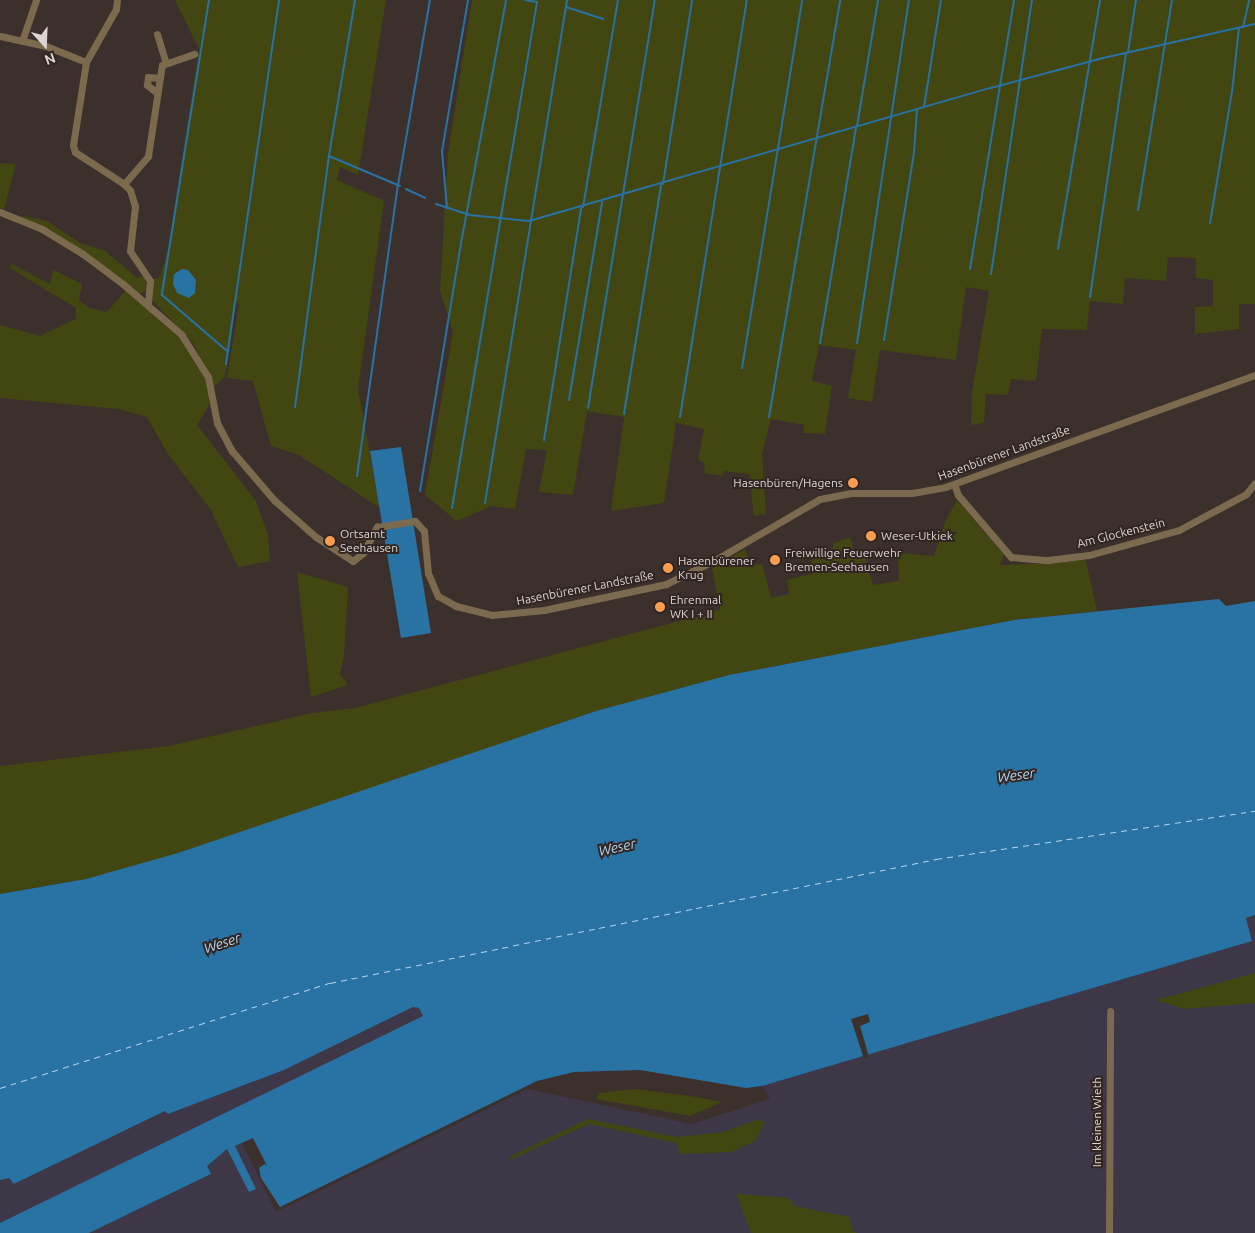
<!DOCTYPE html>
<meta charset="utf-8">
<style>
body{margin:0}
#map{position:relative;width:1255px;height:1233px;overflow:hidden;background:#3c302c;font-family:Ubuntu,sans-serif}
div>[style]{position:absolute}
.industrial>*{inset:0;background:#3e3748}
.green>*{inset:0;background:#424611}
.water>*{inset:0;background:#2972a4}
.pier>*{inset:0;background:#3c302c}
.stream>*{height:2px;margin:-1px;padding:0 1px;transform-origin:1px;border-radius:1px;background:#2972a4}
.ferry>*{height:1px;margin-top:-0.5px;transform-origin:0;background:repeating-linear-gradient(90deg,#b1d4f1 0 6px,transparent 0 11px)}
.minor>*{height:7px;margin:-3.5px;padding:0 3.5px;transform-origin:3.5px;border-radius:3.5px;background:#7b6a4d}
.dots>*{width:14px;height:14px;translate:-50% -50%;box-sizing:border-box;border:2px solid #312622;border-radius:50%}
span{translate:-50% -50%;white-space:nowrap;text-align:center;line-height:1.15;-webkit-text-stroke:4px #312622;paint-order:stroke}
.street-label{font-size:12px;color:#dcd5d2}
.poi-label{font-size:12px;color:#dcd5d2}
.right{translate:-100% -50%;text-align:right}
.left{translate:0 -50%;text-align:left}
.water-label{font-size:14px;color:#b1d4f1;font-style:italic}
.north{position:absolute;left:20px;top:20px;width:50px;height:50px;-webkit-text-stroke:4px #312622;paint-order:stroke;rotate:160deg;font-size:14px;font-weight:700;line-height:20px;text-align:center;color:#dcd5d2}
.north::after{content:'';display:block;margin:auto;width:18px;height:22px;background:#dcd5d2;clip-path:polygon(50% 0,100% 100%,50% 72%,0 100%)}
</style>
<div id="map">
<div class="industrial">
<i style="clip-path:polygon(1255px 916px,1255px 1233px,89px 1233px,210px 1175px,207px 1166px,222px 1152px,242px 1143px,276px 1212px,528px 1089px,692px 1124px,770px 1099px,762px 1086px,1252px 941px,1246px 918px)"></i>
<i style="clip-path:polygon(413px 1007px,419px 1008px,423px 1012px,419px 1020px,0 1223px,0 1180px,9px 1178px,15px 1184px,166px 1111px,168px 1114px,284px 1070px)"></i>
</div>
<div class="green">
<i style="clip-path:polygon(175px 0,386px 0,358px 175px,340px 167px,337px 180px,384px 201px,358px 389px,380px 508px,299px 455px,271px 446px,253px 381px,227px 378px,239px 304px,231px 298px,236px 302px,225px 377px,214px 386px,194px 344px,153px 301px,153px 280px,160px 277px,168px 249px,199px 49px)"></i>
<i style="clip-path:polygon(472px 0,1255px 0,1255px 304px,1239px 304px,1239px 329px,1195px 334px,1195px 307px,1213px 306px,1213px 280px,1196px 278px,1196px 258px,1168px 257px,1166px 281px,1125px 278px,1123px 304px,1090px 301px,1087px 330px,1042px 329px,1036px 381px,1011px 379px,1008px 395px,986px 394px,984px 423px,971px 425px,972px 392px,989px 291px,966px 287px,956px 360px,880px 350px,872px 402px,848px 398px,856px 350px,819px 345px,812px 381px,832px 386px,825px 434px,803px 433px,804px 425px,771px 419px,762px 454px,766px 514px,754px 516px,749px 474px,724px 471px,723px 476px,704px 473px,705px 464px,698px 459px,704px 429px,676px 423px,664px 503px,611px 511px,624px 417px,587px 411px,573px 495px,539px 492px,547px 450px,526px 449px,515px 509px,491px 506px,457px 521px,425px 495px,453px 332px,440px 291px,448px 153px)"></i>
<i style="clip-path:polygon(0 163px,16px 164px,4px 210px,0 208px)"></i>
<i style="clip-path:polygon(23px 216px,47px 221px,80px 243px,105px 251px,137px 278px,144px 275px,148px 289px,140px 294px,53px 231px,20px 218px)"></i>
<i style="clip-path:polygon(12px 264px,50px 284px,53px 270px,82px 284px,79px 301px,90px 308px,107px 312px,126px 290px,185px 343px,205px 377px,209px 394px,209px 405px,197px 425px,256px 501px,268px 535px,270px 561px,238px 567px,211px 510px,168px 454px,147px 417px,118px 409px,0 398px,0 325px,40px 336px,75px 319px,76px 308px,10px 268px)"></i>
<i style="clip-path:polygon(957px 500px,1004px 555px,1000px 565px,1058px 563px,1085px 557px,1097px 611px,1014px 620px,729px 675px,596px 711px,179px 854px,86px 879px,0 894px,0 766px,169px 746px,312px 713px,355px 708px,720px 610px,712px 568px,745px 549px,751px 565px,762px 564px,771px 598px,789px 594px,787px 580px,815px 573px,810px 555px,833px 548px,833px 544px,850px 537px,856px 557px,865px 555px,873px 585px,899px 581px,898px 553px,934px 556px,945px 522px)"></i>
<i style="clip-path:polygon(297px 572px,348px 587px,344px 657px,340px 674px,348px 685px,311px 697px)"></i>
<i style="clip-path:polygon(1255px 973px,1255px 1003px,1184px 1009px,1156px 1000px)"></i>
<i style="clip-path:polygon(635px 1089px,697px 1097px,722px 1102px,690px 1116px,596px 1099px,600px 1093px)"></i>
<i style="clip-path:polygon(588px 1119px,677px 1137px,723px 1132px,756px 1120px,765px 1122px,755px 1141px,732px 1152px,680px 1154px,676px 1143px,589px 1124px,510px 1160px,511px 1156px)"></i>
<i style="clip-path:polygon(736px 1194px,779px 1197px,790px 1199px,795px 1206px,849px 1217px,853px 1231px,857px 1233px,751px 1233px)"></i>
</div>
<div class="water">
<i style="clip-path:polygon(182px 269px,188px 270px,196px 280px,195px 293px,189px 298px,177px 293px,173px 284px,174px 274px)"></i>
<i style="clip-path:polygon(401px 447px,431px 633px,401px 638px,370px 451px)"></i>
<i style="clip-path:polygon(1219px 599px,1226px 606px,1255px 601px,1255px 915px,1246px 918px,1252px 941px,762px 1086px,746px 1088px,640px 1070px,574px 1072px,537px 1081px,280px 1207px,261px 1178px,259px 1168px,265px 1164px,267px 1166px,253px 1138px,235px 1146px,256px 1189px,249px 1192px,227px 1149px,207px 1166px,211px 1174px,89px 1233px,0 1233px,0 1223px,423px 1016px,419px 1008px,413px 1007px,284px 1070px,168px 1114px,165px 1111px,14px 1184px,9px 1178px,0 1180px,0 894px,86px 879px,178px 853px,596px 711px,729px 675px,1014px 620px)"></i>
</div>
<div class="pier">
<i style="clip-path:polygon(868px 1014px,870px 1022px,860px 1026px,869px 1057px,864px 1059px,851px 1019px)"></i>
</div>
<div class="stream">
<i style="left:209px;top:0;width:299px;rotate:99.1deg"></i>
<i style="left:162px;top:295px;width:87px;rotate:40.8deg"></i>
<i style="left:355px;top:0;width:158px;rotate:99.5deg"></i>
<i style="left:329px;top:156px;width:77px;rotate:22.9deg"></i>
<i style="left:566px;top:7px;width:39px;rotate:18deg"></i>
<i style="left:1243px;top:27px;width:28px;rotate:-77deg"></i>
<i style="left:1128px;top:52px;width:53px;rotate:-81.3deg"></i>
<i style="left:924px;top:107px;width:108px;rotate:-81deg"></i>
<i style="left:857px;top:126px;width:128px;rotate:-80.5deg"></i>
<i style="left:663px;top:184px;width:186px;rotate:-81deg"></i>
<i style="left:406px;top:189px;width:21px;rotate:25deg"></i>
<i style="left:436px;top:204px;width:35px;rotate:18deg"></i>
<i style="left:469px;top:215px;width:60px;rotate:5.7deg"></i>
<i style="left:529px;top:221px;width:481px;rotate:-16.1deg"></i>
<i style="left:991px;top:88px;width:116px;rotate:-15deg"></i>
<i style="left:1103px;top:58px;width:156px;rotate:-12.6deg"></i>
<i style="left:583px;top:207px;width:210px;rotate:-80.4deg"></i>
<i style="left:447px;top:208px;width:57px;rotate:-95deg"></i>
<i style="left:442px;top:151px;width:153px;rotate:-80.2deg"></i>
<i style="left:1138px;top:210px;width:213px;rotate:-80.8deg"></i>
<i style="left:1210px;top:223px;width:133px;rotate:-80.5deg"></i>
<i style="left:1232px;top:92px;width:64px;rotate:-83.8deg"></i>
<i style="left:1058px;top:249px;width:253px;rotate:-80.4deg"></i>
<i style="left:970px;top:269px;width:273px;rotate:-80.7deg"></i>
<i style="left:991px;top:274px;width:277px;rotate:-81.5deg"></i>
<i style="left:1090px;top:297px;width:247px;rotate:-81.6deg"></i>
<i style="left:884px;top:340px;width:189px;rotate:-80.9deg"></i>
<i style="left:914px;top:153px;width:44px;rotate:-86.1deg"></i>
<i style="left:820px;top:343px;width:218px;rotate:-80.5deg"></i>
<i style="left:857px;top:343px;width:347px;rotate:-81.4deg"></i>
<i style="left:226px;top:364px;width:368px;rotate:-81.7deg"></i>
<i style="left:742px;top:368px;width:373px;rotate:-80.7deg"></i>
<i style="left:569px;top:400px;width:201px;rotate:-80.5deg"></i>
<i style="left:295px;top:407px;width:253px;rotate:-82.3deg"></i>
<i style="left:588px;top:408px;width:413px;rotate:-80.7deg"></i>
<i style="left:624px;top:414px;width:232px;rotate:-80.8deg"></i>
<i style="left:680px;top:417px;width:422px;rotate:-80.9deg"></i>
<i style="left:769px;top:417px;width:423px;rotate:-80.3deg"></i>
<i style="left:544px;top:440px;width:235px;rotate:-80.9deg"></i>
<i style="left:357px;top:476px;width:294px;rotate:-82deg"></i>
<i style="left:398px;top:185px;width:188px;rotate:-80.2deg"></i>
<i style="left:420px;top:491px;width:256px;rotate:-80.6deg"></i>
<i style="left:462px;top:238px;width:242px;rotate:-79.5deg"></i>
<i style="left:485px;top:503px;width:510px;rotate:-80.74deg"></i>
<i style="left:452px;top:508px;width:513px;rotate:-80.46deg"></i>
<i style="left:537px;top:2px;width:12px;rotate:-171deg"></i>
</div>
<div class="ferry">
<i style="left:0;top:1088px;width:346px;rotate:-17.7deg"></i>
<i style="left:330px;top:983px;width:619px;rotate:-11.56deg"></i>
<i style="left:936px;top:859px;width:323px;rotate:-8.6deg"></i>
</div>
<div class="minor">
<i style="left:157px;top:34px;width:30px;rotate:73deg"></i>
<i style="left:0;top:36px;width:47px;rotate:12.3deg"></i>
<i style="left:46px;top:46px;width:43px;rotate:21.8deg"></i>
<i style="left:86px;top:62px;width:84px;rotate:98.9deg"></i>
<i style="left:73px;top:145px;width:7px;rotate:74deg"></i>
<i style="left:75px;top:152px;width:59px;rotate:33.1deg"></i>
<i style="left:124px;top:184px;width:8px;rotate:45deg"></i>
<i style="left:130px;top:190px;width:17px;rotate:73deg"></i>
<i style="left:135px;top:206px;width:45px;rotate:96.3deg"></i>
<i style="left:130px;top:251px;width:36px;rotate:56deg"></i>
<i style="left:150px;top:281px;width:23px;rotate:95deg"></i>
<i style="left:22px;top:41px;width:43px;rotate:-71.1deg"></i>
<i style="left:86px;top:62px;width:61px;rotate:-60.5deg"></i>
<i style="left:116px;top:9px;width:9px;rotate:-84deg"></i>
<i style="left:157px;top:93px;width:13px;rotate:-141deg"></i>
<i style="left:147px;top:85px;width:8px;rotate:-83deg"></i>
<i style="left:148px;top:77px;width:12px;rotate:5deg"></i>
<i style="left:124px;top:184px;width:37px;rotate:-49deg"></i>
<i style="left:148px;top:156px;width:92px;rotate:-81.3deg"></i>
<i style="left:162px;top:65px;width:34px;rotate:-19deg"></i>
<i style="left:0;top:212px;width:45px;rotate:22deg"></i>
<i style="left:42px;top:229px;width:48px;rotate:31.4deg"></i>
<i style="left:83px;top:254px;width:50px;rotate:36.9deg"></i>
<i style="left:123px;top:284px;width:77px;rotate:40.8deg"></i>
<i style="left:181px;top:334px;width:51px;rotate:57.9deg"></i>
<i style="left:208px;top:377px;width:47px;rotate:78.9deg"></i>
<i style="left:217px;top:423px;width:32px;rotate:62deg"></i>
<i style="left:232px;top:451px;width:65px;rotate:49.4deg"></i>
<i style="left:274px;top:500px;width:56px;rotate:41.4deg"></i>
<i style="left:316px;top:537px;width:44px;rotate:33deg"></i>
<i style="left:353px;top:561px;width:13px;rotate:-39deg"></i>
<i style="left:363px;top:553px;width:30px;rotate:-62deg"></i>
<i style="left:377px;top:527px;width:38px;rotate:-9deg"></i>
<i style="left:415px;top:521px;width:13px;rotate:48deg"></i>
<i style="left:424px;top:531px;width:42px;rotate:84.6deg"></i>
<i style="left:428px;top:573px;width:25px;rotate:67deg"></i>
<i style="left:438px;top:596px;width:21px;rotate:29deg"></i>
<i style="left:456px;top:606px;width:37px;rotate:14deg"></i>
<i style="left:492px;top:615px;width:52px;rotate:-5.5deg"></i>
<i style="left:544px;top:610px;width:125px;rotate:-12deg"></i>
<i style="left:666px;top:584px;width:55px;rotate:-26.1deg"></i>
<i style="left:715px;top:560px;width:121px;rotate:-30.2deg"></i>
<i style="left:820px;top:499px;width:33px;rotate:-11deg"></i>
<i style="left:852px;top:493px;width:60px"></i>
<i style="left:912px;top:493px;width:34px;rotate:-10deg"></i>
<i style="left:945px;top:487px;width:330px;rotate:-19.9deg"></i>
<i style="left:954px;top:484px;width:12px;rotate:70deg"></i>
<i style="left:958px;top:495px;width:82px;rotate:49.5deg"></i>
<i style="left:1011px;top:557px;width:37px;rotate:5deg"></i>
<i style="left:1048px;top:560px;width:41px;rotate:-7deg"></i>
<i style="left:1089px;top:555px;width:93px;rotate:-15.5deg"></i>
<i style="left:1179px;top:530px;width:76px;rotate:-28.2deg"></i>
<i style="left:1246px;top:494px;width:14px;rotate:-51deg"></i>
<i style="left:1109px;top:1233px;width:222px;rotate:-89.7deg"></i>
</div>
<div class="dots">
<i style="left:853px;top:483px;background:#fc9d52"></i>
<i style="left:871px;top:536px;background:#fc9d52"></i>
<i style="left:330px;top:541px;background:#fc9d52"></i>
<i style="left:775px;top:560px;background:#fc9d52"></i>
<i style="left:668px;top:568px;background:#fc9d52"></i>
<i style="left:660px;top:607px;background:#fc9d52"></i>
</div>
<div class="street-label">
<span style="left:1004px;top:453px;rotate:-20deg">Hasenbürener Landstraße</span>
<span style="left:1121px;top:533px;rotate:-14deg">Am Glockenstein</span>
<span style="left:585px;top:588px;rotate:-11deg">Hasenbürener Landstraße</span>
<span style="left:1097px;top:1122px;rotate:-90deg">Im kleinen Wieth</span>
</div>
<div class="poi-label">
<span class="right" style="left:843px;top:483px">Hasenbüren/Hagens</span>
<span class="left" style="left:340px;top:541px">Ortsamt<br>Seehausen</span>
<span class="left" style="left:881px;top:536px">Weser-Utkiek</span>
<span class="left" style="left:785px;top:560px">Freiwillige Feuerwehr<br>Bremen-Seehausen</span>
<span class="left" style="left:678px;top:568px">Hasenbürener<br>Krug</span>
<span class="left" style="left:670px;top:607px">Ehrenmal<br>WK I + II</span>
</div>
<div class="water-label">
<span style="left:1016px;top:775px;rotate:-7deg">Weser</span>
<span style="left:617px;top:847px;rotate:-12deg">Weser</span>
<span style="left:222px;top:943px;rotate:-18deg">Weser</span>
</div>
<div class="north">N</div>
</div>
